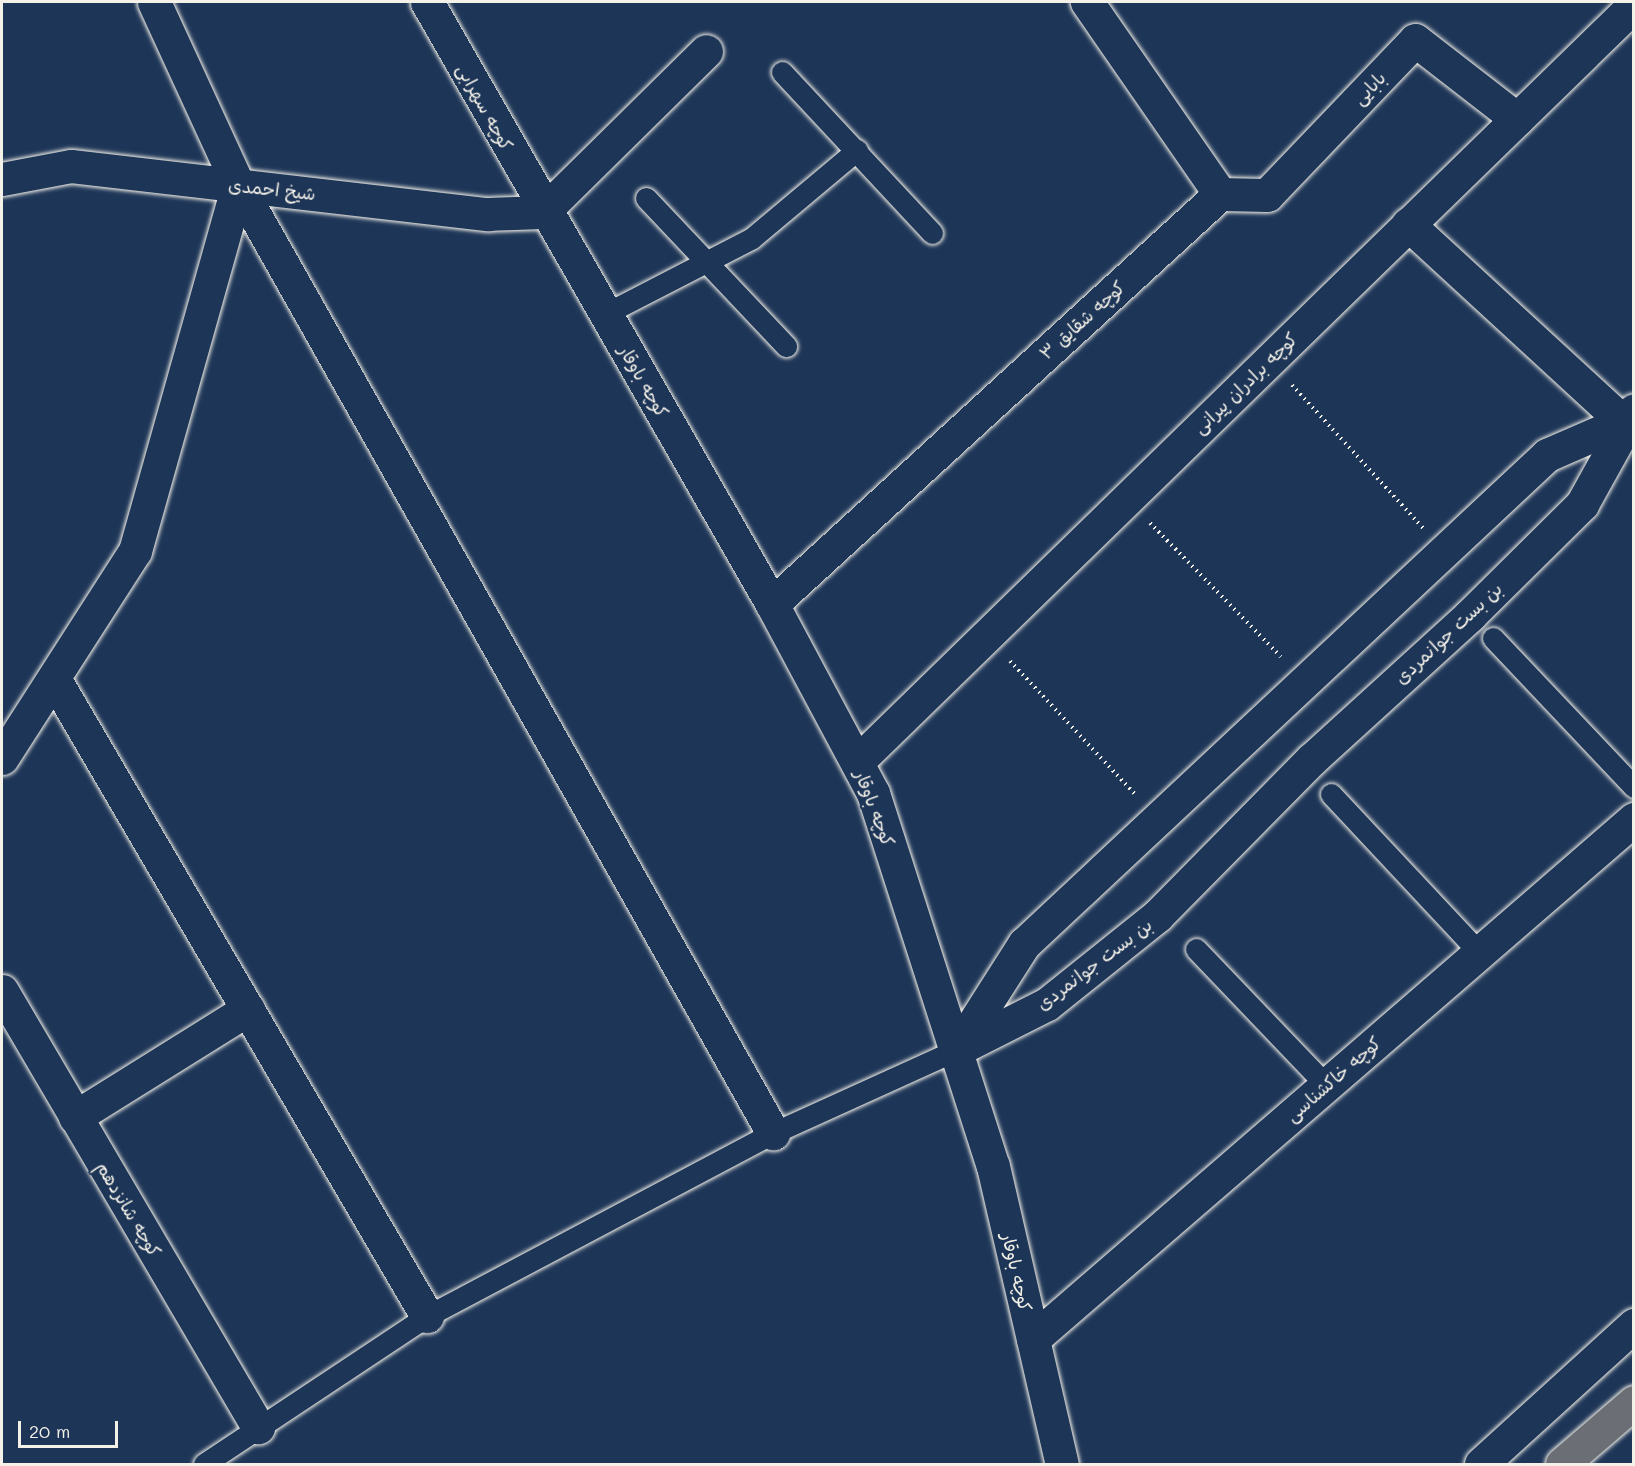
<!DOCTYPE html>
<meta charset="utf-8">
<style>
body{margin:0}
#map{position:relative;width:1635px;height:1466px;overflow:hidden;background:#1d3557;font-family:Mali,"Playpen Sans Arabic",sans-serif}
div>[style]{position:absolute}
.path>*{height:4px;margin-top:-2px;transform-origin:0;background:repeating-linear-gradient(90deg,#f4f1e8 0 1.5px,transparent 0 6px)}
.roads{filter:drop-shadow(0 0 2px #f4f1e8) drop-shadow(0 0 2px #f4f1e8)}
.service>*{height:21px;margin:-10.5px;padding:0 10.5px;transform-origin:10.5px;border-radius:10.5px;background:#1d3557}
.minor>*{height:33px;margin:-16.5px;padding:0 16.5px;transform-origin:16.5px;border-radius:16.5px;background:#1d3557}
.secondary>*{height:33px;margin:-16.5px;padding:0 16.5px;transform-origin:16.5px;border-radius:16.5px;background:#1d3557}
.primary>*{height:33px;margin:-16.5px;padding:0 16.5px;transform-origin:16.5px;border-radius:16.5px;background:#6b6f75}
span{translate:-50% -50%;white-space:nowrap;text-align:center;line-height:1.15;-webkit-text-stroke:4.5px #1d3557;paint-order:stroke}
.street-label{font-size:18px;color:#f4f1e8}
.frame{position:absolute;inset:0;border:3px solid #f4f1e8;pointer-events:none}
.scale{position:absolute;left:18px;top:1421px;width:100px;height:27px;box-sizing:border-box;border:3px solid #f4f1e8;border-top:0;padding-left:8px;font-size:18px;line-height:21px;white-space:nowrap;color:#f4f1e8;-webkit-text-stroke:4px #1d3557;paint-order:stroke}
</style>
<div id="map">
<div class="path">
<i style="left:1292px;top:385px;width:194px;rotate:47.5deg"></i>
<i style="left:1150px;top:523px;width:187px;rotate:45.6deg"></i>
<i style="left:1010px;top:661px;width:184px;rotate:46.8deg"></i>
</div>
<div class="roads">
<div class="service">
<i style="left:782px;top:72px;width:220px;rotate:47deg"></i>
<i style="left:646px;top:198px;width:204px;rotate:46.6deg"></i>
<i style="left:605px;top:314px;width:165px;rotate:-27.3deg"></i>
<i style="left:752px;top:238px;width:137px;rotate:-40deg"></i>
<i style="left:1493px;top:638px;width:205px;rotate:46.6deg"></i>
<i style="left:1331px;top:794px;width:218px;rotate:46.9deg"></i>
<i style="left:1196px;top:949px;width:188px;rotate:46.3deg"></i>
<i style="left:204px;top:1464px;width:268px;rotate:-33.6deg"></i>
<i style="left:427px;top:1316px;width:391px;rotate:-27.9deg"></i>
<i style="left:773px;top:1133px;width:201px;rotate:-24.4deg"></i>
</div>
<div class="minor">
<i style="left:154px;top:2px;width:201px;rotate:65.3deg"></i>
<i style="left:427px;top:2px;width:694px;rotate:60.18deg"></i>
<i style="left:772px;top:604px;width:214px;rotate:61.9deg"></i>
<i style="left:873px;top:793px;width:392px;rotate:72.2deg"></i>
<i style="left:993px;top:1166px;width:306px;rotate:77deg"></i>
<i style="left:2px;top:179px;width:70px;rotate:-10.7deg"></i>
<i style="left:71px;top:166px;width:420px;rotate:6.6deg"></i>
<i style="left:488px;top:214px;width:55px;rotate:-2.1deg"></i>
<i style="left:1220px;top:194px;width:47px;rotate:1.2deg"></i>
<i style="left:1267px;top:195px;width:214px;rotate:-46.3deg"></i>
<i style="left:1415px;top:40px;width:129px;rotate:37.8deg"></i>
<i style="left:543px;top:212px;width:229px;rotate:-44.6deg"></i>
<i style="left:1408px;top:224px;width:292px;rotate:42.6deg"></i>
<i style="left:772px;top:604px;width:607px;rotate:-42.46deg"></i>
<i style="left:1220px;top:194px;width:234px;rotate:-124.7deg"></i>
<i style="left:55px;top:680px;width:737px;rotate:59.68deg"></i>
<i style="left:2px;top:758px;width:246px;rotate:-57.3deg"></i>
<i style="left:135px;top:551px;width:380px;rotate:-74.3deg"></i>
<i style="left:238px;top:185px;width:1089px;rotate:60.56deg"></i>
<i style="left:857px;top:762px;width:1085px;rotate:-44.25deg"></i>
<i style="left:2px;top:991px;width:506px;rotate:59.58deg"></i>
<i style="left:957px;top:1049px;width:125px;rotate:-57.5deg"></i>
<i style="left:1024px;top:944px;width:716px;rotate:-43.08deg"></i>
<i style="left:1547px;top:455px;width:83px;rotate:-23.5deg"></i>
<i style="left:956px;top:1050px;width:102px;rotate:-26.8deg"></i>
<i style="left:1047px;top:1004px;width:141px;rotate:-38.7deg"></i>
<i style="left:1157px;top:916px;width:221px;rotate:-45.4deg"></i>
<i style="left:1312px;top:759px;width:214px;rotate:-42.3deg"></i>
<i style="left:1470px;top:615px;width:158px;rotate:-44.7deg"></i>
<i style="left:1582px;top:504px;width:107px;rotate:-61deg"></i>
<i style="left:75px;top:1117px;width:204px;rotate:-32deg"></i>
<i style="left:1033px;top:1339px;width:795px;rotate:-40.87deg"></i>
</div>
<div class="secondary">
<i style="left:1481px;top:1464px;width:207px;rotate:-42.3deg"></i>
</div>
<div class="primary">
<i style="left:1562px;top:1464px;width:95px;rotate:-40.7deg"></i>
</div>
</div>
<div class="street-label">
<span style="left:1369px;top:88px;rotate:-46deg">بابایی</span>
<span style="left:485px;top:107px;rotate:61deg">کوچه سهرابی</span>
<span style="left:272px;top:189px;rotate:6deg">شیخ احمدی</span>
<span style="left:1082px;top:320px;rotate:-42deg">کوچه شقایق ۳</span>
<span style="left:644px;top:381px;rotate:60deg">کوچه باوقار</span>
<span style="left:1245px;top:383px;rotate:-44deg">کوچه برادران پیرانی</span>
<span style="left:1448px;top:633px;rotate:-43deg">بن بست جوانمردی</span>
<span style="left:875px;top:808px;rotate:69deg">کوچه باوقار</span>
<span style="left:1094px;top:964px;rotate:-37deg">بن بست جوانمردی</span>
<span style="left:1333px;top:1079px;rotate:-41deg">کوچه خاکشناسی</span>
<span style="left:129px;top:1209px;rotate:59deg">کوچه شانزدهم</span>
<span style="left:1017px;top:1272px;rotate:77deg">کوچه باوقار</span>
</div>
<div class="frame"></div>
<div class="scale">20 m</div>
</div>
